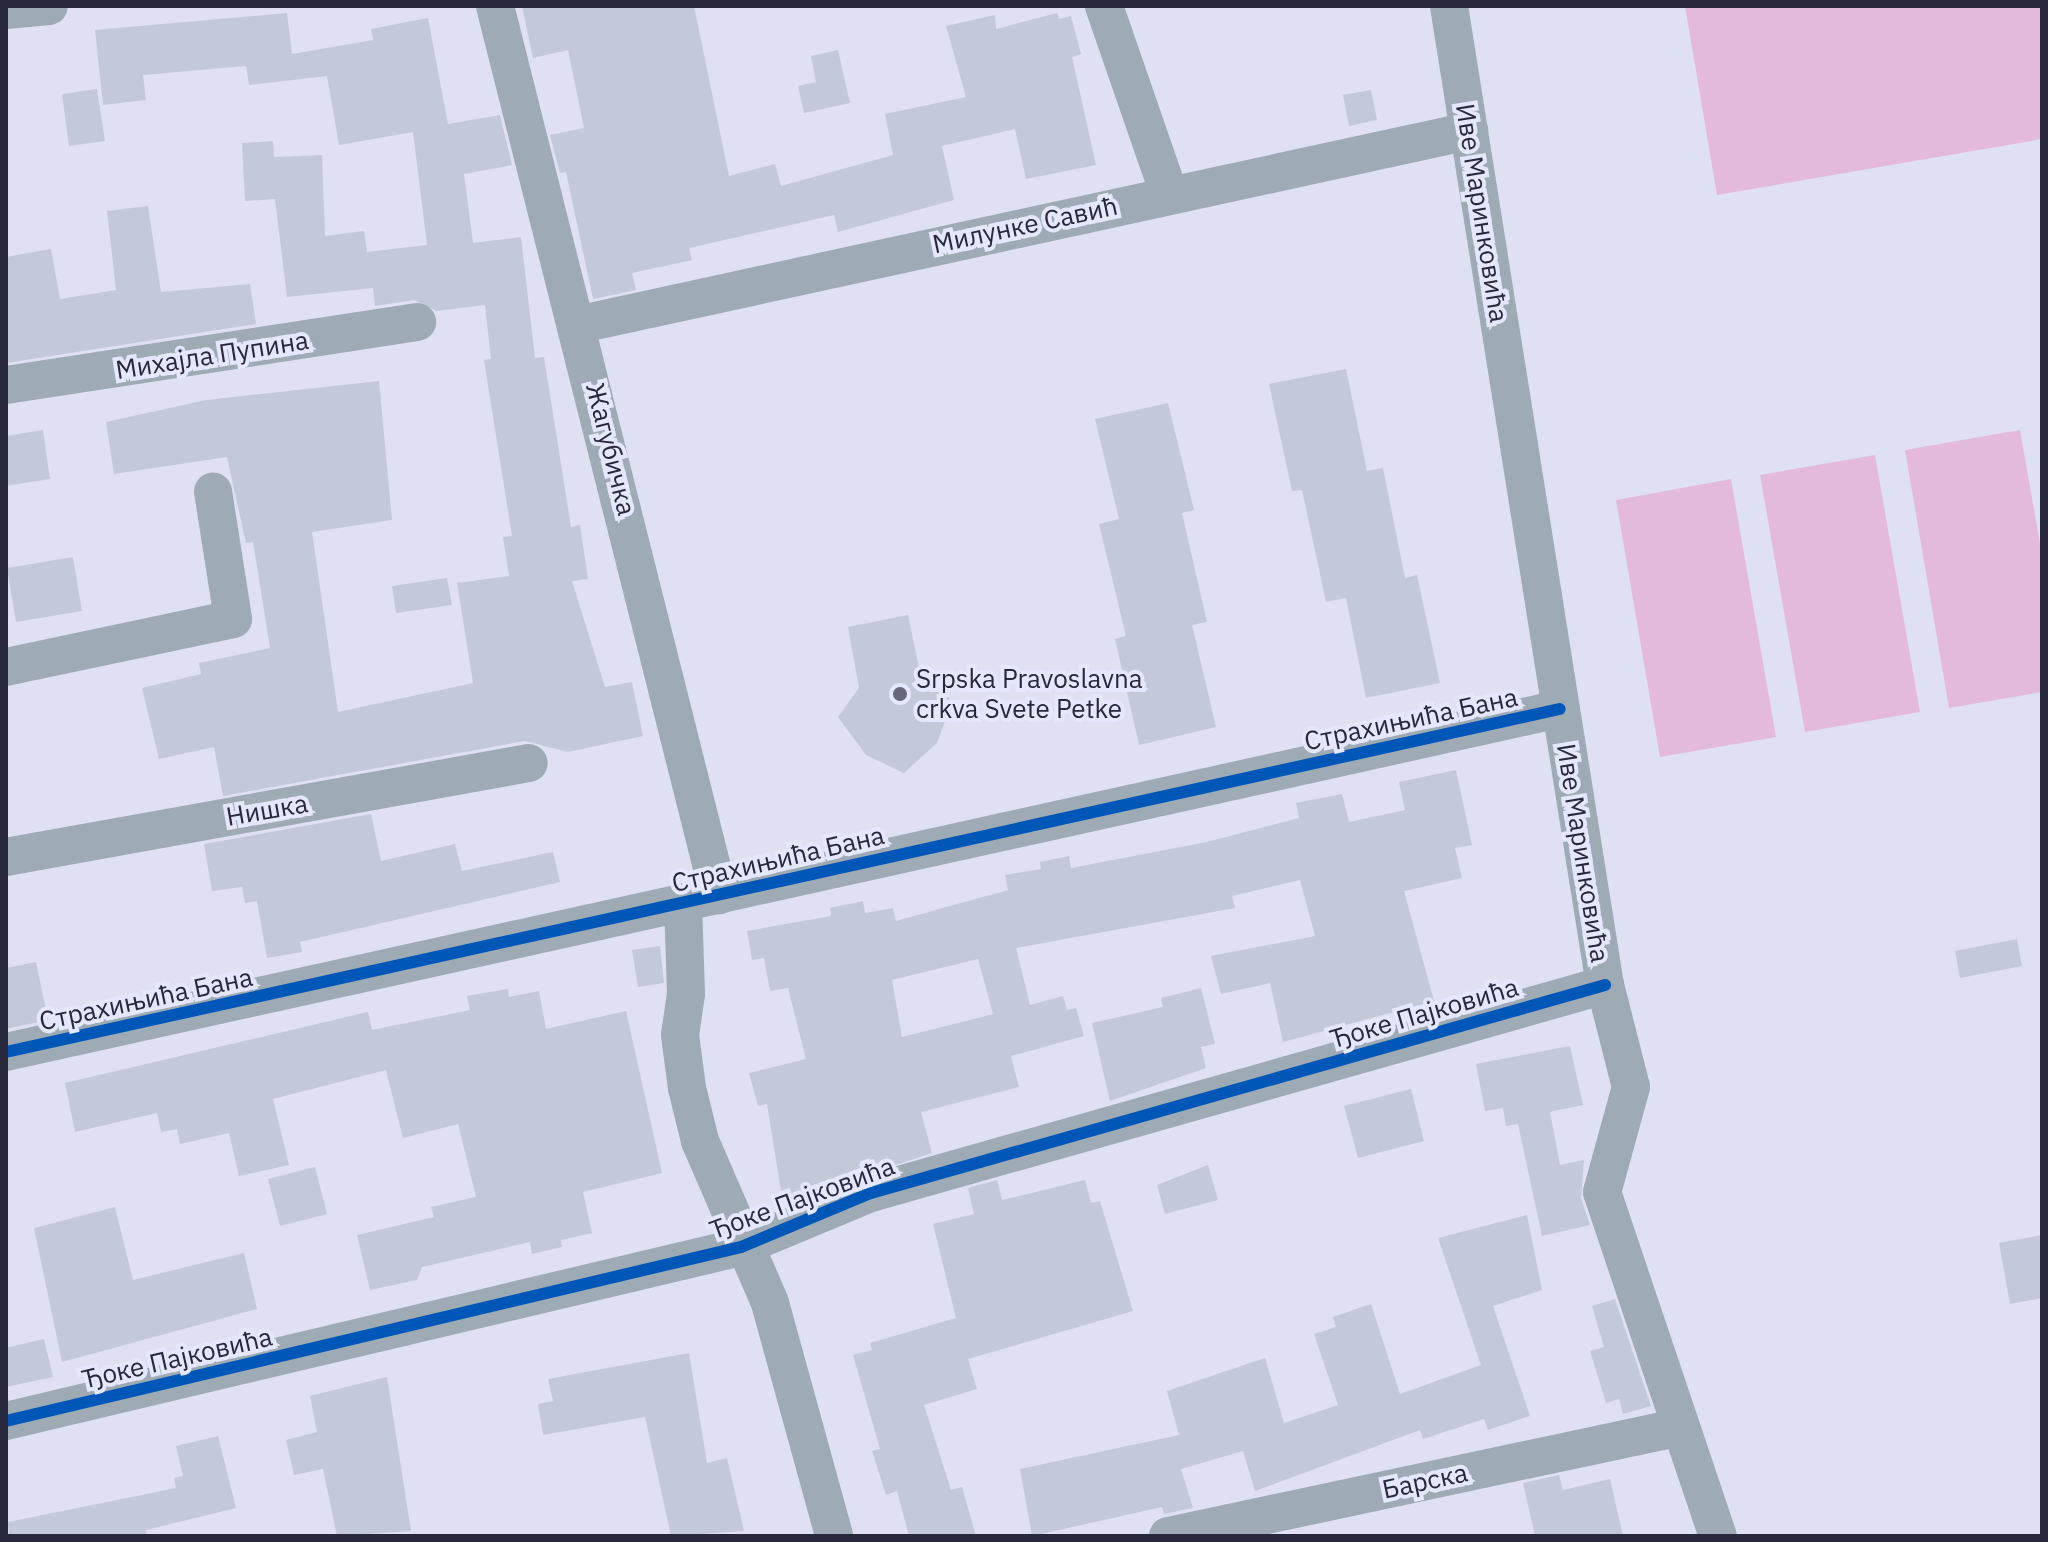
<!DOCTYPE html>
<meta charset="utf-8">
<style>
body{margin:0}
#map{position:relative;width:2048px;height:1542px;overflow:hidden;background:#dfe0f1;font-family:"IBM Plex Sans",sans-serif}
div>[style]{position:absolute}
.green>*{inset:0;background:#e3badc}
.building>*{inset:0;background:#c3c9d9}
.street>*{height:38px;margin:-19px;padding:0 19px;transform-origin:19px;border-radius:19px;background:#9eaab4}
.cycleway>*{height:12px;margin:-6px;padding:0 6px;transform-origin:6px;border-radius:6px;background:#0057b8}
.dots>*{width:22px;height:22px;translate:-50% -50%;box-sizing:border-box;border:4px solid #e5e7fd;border-radius:50%}
span{translate:-50% -50%;white-space:nowrap;text-align:center;line-height:1.15;-webkit-text-stroke:8px #e5e7fd;paint-order:stroke}
.street-label{font-size:26px;color:#27283c}
.poi-label{font-size:26px;color:#27283c}
.left{translate:0 -50%;text-align:left}
.frame{position:absolute;inset:0;border:8px solid #27283c;pointer-events:none}
</style>
<div id="map">
<div class="green">
<i style="clip-path:polygon(1685px 6px,2042px 6px,2042px 139px,1717px 195px)"></i>
<i style="clip-path:polygon(2020px 430px,2042px 555px,2042px 692px,1949px 708px,1905px 450px)"></i>
<i style="clip-path:polygon(1875px 455px,1920px 712px,1805px 732px,1760px 475px)"></i>
<i style="clip-path:polygon(1731px 479px,1776px 737px,1660px 757px,1616px 500px)"></i>
</div>
<div class="building">
<i style="clip-path:polygon(522px 6px,694px 6px,729px 176px,775px 164px,781px 186px,893px 155px,885px 114px,966px 97px,946px 26px,995px 15px,996px 29px,1057px 13px,1059px 19px,1071px 16px,1081px 54px,1072px 57px,1096px 165px,1026px 179px,1015px 129px,942px 146px,954px 200px,838px 232px,834px 215px,689px 248px,692px 260px,632px 273px,636px 290px,593px 299px,566px 172px,560px 173px,550px 135px,584px 128px,568px 50px,533px 58px)"></i>
<i style="clip-path:polygon(287px 13px,292px 54px,373px 40px,371px 29px,428px 18px,448px 124px,500px 115px,512px 165px,464px 174px,473px 243px,521px 237px,535px 358px,544px 357px,571px 527px,580px 525px,588px 579px,572px 581px,605px 687px,632px 682px,643px 736px,568px 752px,525px 741px,223px 796px,214px 747px,159px 759px,142px 688px,201px 674px,199px 663px,270px 648px,253px 542px,246px 543px,227px 457px,114px 474px,106px 422px,206px 400px,379px 381px,392px 520px,312px 532px,338px 712px,473px 683px,457px 583px,509px 576px,503px 537px,512px 536px,484px 360px,491px 359px,485px 305px,436px 311px,414px 300px,375px 306px,373px 288px,287px 297px,275px 199px,245px 201px,242px 143px,273px 141px,274px 157px,322px 155px,325px 236px,364px 231px,367px 252px,427px 245px,413px 132px,339px 145px,327px 76px,249px 85px,246px 66px,143px 75px,146px 100px,103px 105px,95px 30px)"></i>
<i style="clip-path:polygon(838px 50px,850px 103px,804px 113px,798px 86px,816px 82px,811px 56px)"></i>
<i style="clip-path:polygon(97px 89px,105px 141px,69px 146px,62px 94px)"></i>
<i style="clip-path:polygon(1371px 90px,1377px 120px,1349px 126px,1343px 95px)"></i>
<i style="clip-path:polygon(148px 206px,161px 292px,250px 284px,256px 324px,6px 363px,6px 257px,51px 249px,60px 299px,116px 290px,107px 211px)"></i>
<i style="clip-path:polygon(1346px 369px,1367px 471px,1383px 468px,1405px 578px,1417px 575px,1440px 683px,1366px 698px,1346px 598px,1326px 602px,1302px 490px,1292px 491px,1269px 384px)"></i>
<i style="clip-path:polygon(1168px 403px,1194px 510px,1182px 513px,1207px 622px,1192px 625px,1216px 727px,1139px 745px,1115px 639px,1126px 636px,1099px 524px,1119px 519px,1095px 419px)"></i>
<i style="clip-path:polygon(43px 430px,50px 479px,6px 486px,6px 436px)"></i>
<i style="clip-path:polygon(73px 557px,82px 611px,16px 622px,7px 568px)"></i>
<i style="clip-path:polygon(447px 578px,452px 605px,396px 613px,392px 586px)"></i>
<i style="clip-path:polygon(908px 615px,921px 677px,947px 692px,951px 705px,937px 743px,904px 773px,866px 755px,838px 717px,859px 688px,848px 627px)"></i>
<i style="clip-path:polygon(evenodd,1456px 770px,1472px 845px,1455px 848px,1462px 878px,1404px 891px,1434px 1001px,1283px 1042px,1270px 983px,1221px 994px,1211px 956px,1315px 936px,1300px 880px,1232px 896px,1235px 908px,1016px 948px,1030px 1005px,1063px 996px,1067px 1010px,1076px 1008px,1084px 1036px,1011px 1056px,1019px 1087px,921px 1112px,932px 1153px,792px 1199px,789px 1188px,781px 1191px,767px 1104px,758px 1106px,749px 1073px,806px 1059px,788px 988px,770px 991px,764px 958px,752px 960px,747px 931px,831px 916px,830px 908px,863px 901px,865px 913px,893px 908px,896px 921px,1008px 890px,1005px 875px,1041px 869px,1040px 862px,1069px 856px,1071px 868px,1207px 842px,1299px 818px,1296px 803px,1342px 794px,1349px 822px,1405px 810px,1399px 782px,1456px 770px,978px 959px,993px 1014px,902px 1037px,892px 980px,978px 959px)"></i>
<i style="clip-path:polygon(371px 814px,381px 861px,455px 844px,462px 871px,553px 852px,560px 882px,300px 942px,302px 952px,267px 958px,257px 901px,245px 903px,242px 887px,212px 891px,204px 844px)"></i>
<i style="clip-path:polygon(2017px 939px,2022px 966px,1960px 978px,1955px 951px)"></i>
<i style="clip-path:polygon(660px 946px,664px 983px,638px 987px,632px 950px)"></i>
<i style="clip-path:polygon(36px 962px,48px 1020px,6px 1029px,6px 968px)"></i>
<i style="clip-path:polygon(1201px 988px,1215px 1044px,1201px 1047px,1206px 1068px,1110px 1101px,1092px 1023px,1163px 1007px,1161px 998px)"></i>
<i style="clip-path:polygon(508px 989px,509px 997px,539px 991px,546px 1029px,626px 1011px,662px 1173px,583px 1192px,592px 1233px,561px 1240px,562px 1247px,532px 1254px,530px 1242px,422px 1267px,417px 1280px,370px 1290px,357px 1235px,434px 1217px,431px 1207px,476px 1197px,458px 1124px,403px 1138px,386px 1070px,273px 1099px,289px 1165px,239px 1176px,229px 1133px,180px 1144px,177px 1129px,161px 1132px,157px 1113px,75px 1132px,65px 1083px,368px 1012px,372px 1030px,470px 1010px,467px 996px)"></i>
<i style="clip-path:polygon(1570px 1046px,1583px 1105px,1550px 1112px,1560px 1165px,1584px 1160px,1581px 1198px,1590px 1225px,1542px 1236px,1518px 1124px,1506px 1126px,1503px 1108px,1485px 1111px,1476px 1064px)"></i>
<i style="clip-path:polygon(1411px 1089px,1424px 1141px,1358px 1158px,1344px 1106px)"></i>
<i style="clip-path:polygon(1208px 1165px,1218px 1200px,1165px 1214px,1157px 1185px)"></i>
<i style="clip-path:polygon(315px 1167px,327px 1214px,280px 1226px,268px 1179px)"></i>
<i style="clip-path:polygon(997px 1180px,1002px 1200px,1085px 1180px,1091px 1203px,1100px 1201px,1133px 1311px,968px 1359px,977px 1389px,924px 1405px,951px 1490px,962px 1487px,976px 1536px,909px 1536px,897px 1491px,886px 1495px,872px 1451px,880px 1449px,853px 1355px,872px 1350px,870px 1343px,956px 1318px,933px 1224px,974px 1214px,968px 1188px)"></i>
<i style="clip-path:polygon(115px 1207px,133px 1280px,244px 1253px,257px 1309px,62px 1362px,34px 1228px)"></i>
<i style="clip-path:polygon(1527px 1215px,1542px 1290px,1493px 1306px,1530px 1416px,1488px 1430px,1484px 1419px,1423px 1439px,1420px 1430px,1255px 1491px,1243px 1451px,1181px 1469px,1193px 1508px,1164px 1514px,1162px 1507px,1032px 1536px,1020px 1469px,1179px 1435px,1167px 1391px,1265px 1358px,1284px 1423px,1338px 1405px,1314px 1334px,1336px 1327px,1333px 1317px,1371px 1304px,1400px 1394px,1481px 1365px,1438px 1238px)"></i>
<i style="clip-path:polygon(2042px 1235px,2042px 1298px,2010px 1304px,1999px 1243px)"></i>
<i style="clip-path:polygon(1615px 1299px,1651px 1406px,1623px 1414px,1619px 1399px,1606px 1403px,1590px 1351px,1604px 1347px,1592px 1306px)"></i>
<i style="clip-path:polygon(44px 1339px,53px 1377px,6px 1387px,6px 1348px)"></i>
<i style="clip-path:polygon(689px 1353px,707px 1463px,727px 1458px,744px 1531px,671px 1536px,645px 1417px,543px 1435px,538px 1404px,553px 1401px,548px 1379px)"></i>
<i style="clip-path:polygon(387px 1377px,411px 1531px,337px 1536px,323px 1469px,294px 1475px,286px 1440px,317px 1432px,310px 1396px)"></i>
<i style="clip-path:polygon(218px 1436px,236px 1508px,146px 1530px,147px 1536px,9px 1536px,8px 1522px,176px 1488px,174px 1478px,183px 1476px,176px 1446px)"></i>
<i style="clip-path:polygon(1559px 1475px,1563px 1490px,1610px 1479px,1623px 1536px,1535px 1536px,1523px 1483px)"></i>
</div>
<div class="street">
<i style="left:495px;top:6px;width:917px;rotate:75.86deg"></i>
<i style="left:1104px;top:6px;width:199px;rotate:70.9deg"></i>
<i style="left:1449px;top:6px;width:991px;rotate:80.95deg"></i>
<i style="left:1605px;top:985px;width:105px;rotate:75.7deg"></i>
<i style="left:1631px;top:1087px;width:109px;rotate:105.4deg"></i>
<i style="left:1602px;top:1192px;width:363px;rotate:71.4deg"></i>
<i style="left:6px;top:10px;width:43px;rotate:-5.3deg"></i>
<i style="left:581px;top:324px;width:909px;rotate:-12.26deg"></i>
<i style="left:6px;top:385px;width:416px;rotate:-8.7deg"></i>
<i style="left:6px;top:667px;width:232px;rotate:-11.9deg"></i>
<i style="left:233px;top:619px;width:129px;rotate:-98.9deg"></i>
<i style="left:6px;top:857px;width:531px;rotate:-10.19deg"></i>
<i style="left:683px;top:903px;width:91px;rotate:88.1deg"></i>
<i style="left:686px;top:994px;width:41px;rotate:98.3deg"></i>
<i style="left:680px;top:1035px;width:53px;rotate:82.5deg"></i>
<i style="left:687px;top:1088px;width:55px;rotate:76.2deg"></i>
<i style="left:700px;top:1141px;width:176px;rotate:66.6deg"></i>
<i style="left:770px;top:1303px;width:242px;rotate:74.6deg"></i>
<i style="left:6px;top:1052px;width:1591px;rotate:-12.45deg"></i>
<i style="left:6px;top:1421px;width:755px;rotate:-13.32deg"></i>
<i style="left:741px;top:1247px;width:141px;rotate:-22.6deg"></i>
<i style="left:871px;top:1193px;width:763px;rotate:-15.82deg"></i>
<i style="left:1168px;top:1536px;width:524px;rotate:-12deg"></i>
</div>
<div class="cycleway">
<i style="left:6px;top:1052px;width:1591px;rotate:-12.45deg"></i>
<i style="left:6px;top:1421px;width:755px;rotate:-13.32deg"></i>
<i style="left:741px;top:1247px;width:141px;rotate:-22.6deg"></i>
<i style="left:871px;top:1193px;width:763px;rotate:-15.82deg"></i>
</div>
<div class="dots">
<i style="left:900px;top:694px;background:#67687b"></i>
</div>
<div class="street-label">
<span style="left:1482px;top:213px;rotate:81deg">Иве Маринковића</span>
<span style="left:1025px;top:225px;rotate:-12deg">Милунке Савић</span>
<span style="left:212px;top:355px;rotate:-9deg">Михајла Пупина</span>
<span style="left:611px;top:449px;rotate:76deg">Жагубичка</span>
<span style="left:1411px;top:719px;rotate:-12deg">Страхињића Бана</span>
<span style="left:267px;top:810px;rotate:-10deg">Нишка</span>
<span style="left:1583px;top:853px;rotate:81deg">Иве Маринковића</span>
<span style="left:778px;top:859px;rotate:-13deg">Страхињића Бана</span>
<span style="left:146px;top:999px;rotate:-12deg">Страхињића Бана</span>
<span style="left:1424px;top:1013px;rotate:-16deg">Ђоке Пајковића</span>
<span style="left:802px;top:1198px;rotate:-20deg">Ђоке Пајковића</span>
<span style="left:177px;top:1358px;rotate:-13deg">Ђоке Пајковића</span>
<span style="left:1425px;top:1481px;rotate:-12deg">Барска</span>
</div>
<div class="poi-label">
<span class="left" style="left:916px;top:694px">Srpska Pravoslavna<br>crkva Svete Petke</span>
</div>
<div class="frame"></div>
</div>
